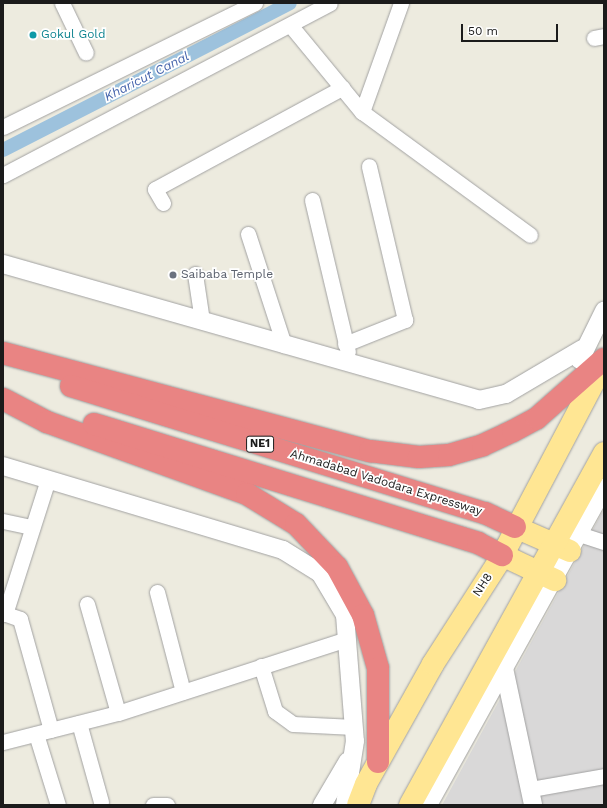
<!DOCTYPE html>
<style>
body{margin:0}
#map{position:relative;width:607px;height:808px;overflow:hidden;background:#edebdf;font-family:"Work Sans",sans-serif}
div>[style]{position:absolute}
.residential>*{inset:0;background:#d9d8d8}
.canal>*{height:14px;margin:-7px;padding:0 7px;transform-origin:7px;border-radius:7px;background:#9dc2dd}
.roads{filter:drop-shadow(0 0 1px #a2a2a2) drop-shadow(0 0 1px #a2a2a2)}
.minor>*{height:15px;margin:-7.5px;padding:0 7.5px;transform-origin:7.5px;border-radius:7.5px;background:#fff}
.tertiary>*{height:18px;margin:-9px;padding:0 9px;transform-origin:9px;border-radius:9px;background:#fff}
.primary>*{height:22px;margin:-11px;padding:0 11px;transform-origin:11px;border-radius:11px;background:#ffe693}
.motorway>*{height:22px;margin:-11px;padding:0 11px;transform-origin:11px;border-radius:11px;background:#e98483}
.dots>*{width:11px;height:11px;translate:-50% -50%;box-sizing:border-box;border:2px solid #fff;border-radius:50%}
span{translate:-50% -50%;white-space:nowrap;text-align:center;line-height:1.15;-webkit-text-stroke:3.5px #fff;paint-order:stroke}
.shield-label span{padding:1px 3px;background:#fff;border:1px solid;border-radius:3px;-webkit-text-stroke-width:0}
.shield-label{font-size:11px;color:#1b1b1b;font-weight:700}
.culture-label{font-size:12px;color:#0d838f}
.left{translate:0 -50%;text-align:left}
.worship-label{font-size:12px;color:#5b616d}
.street-label{font-size:12px;color:#1b1b1b}
.water-label{font-size:13px;color:#4564ac;font-style:italic}
.frame{position:absolute;inset:0;border:4px solid #1b1b1b;pointer-events:none}
.scale{position:absolute;left:461px;top:24px;width:97px;height:18px;box-sizing:border-box;border:2px solid #1b1b1b;border-top:0;padding-left:5px;font-size:12px;line-height:14px;white-space:nowrap;color:#1b1b1b;-webkit-text-stroke:3px #fff;paint-order:stroke}
</style>
<div id="map">
<div class="residential">
<i style="clip-path:polygon(604px 509px,604px 805px,442px 805px)"></i>
</div>
<div class="canal">
<i style="left:3px;top:150px;width:322px;rotate:-27.1deg"></i>
</div>
<div class="roads">
<div class="minor">
<i style="left:62px;top:3px;width:55px;rotate:64.4deg"></i>
<i style="left:291px;top:26px;width:112px;rotate:50.5deg"></i>
<i style="left:362px;top:112px;width:208px;rotate:36.2deg"></i>
<i style="left:594px;top:38px;width:10px;rotate:-11deg"></i>
<i style="left:362px;top:112px;width:116px;rotate:-70.3deg"></i>
<i style="left:3px;top:127px;width:281px;rotate:-26.2deg"></i>
<i style="left:3px;top:175px;width:369px;rotate:-27.7deg"></i>
<i style="left:312px;top:200px;width:156px;rotate:76.7deg"></i>
<i style="left:163px;top:203px;width:16px;rotate:-120deg"></i>
<i style="left:155px;top:189px;width:213px;rotate:-28.4deg"></i>
<i style="left:248px;top:234px;width:117px;rotate:72deg"></i>
<i style="left:195px;top:274px;width:48px;rotate:81.5deg"></i>
<i style="left:345px;top:344px;width:65px;rotate:-21.8deg"></i>
<i style="left:405px;top:320px;width:158px;rotate:-103.2deg"></i>
<i style="left:3px;top:521px;width:30px;rotate:12deg"></i>
<i style="left:579px;top:534px;width:26px;rotate:18deg"></i>
<i style="left:157px;top:592px;width:103px;rotate:75.4deg"></i>
<i style="left:87px;top:604px;width:113px;rotate:74.1deg"></i>
<i style="left:3px;top:613px;width:18px;rotate:19deg"></i>
<i style="left:20px;top:619px;width:115px;rotate:74.4deg"></i>
<i style="left:5px;top:614px;width:142px;rotate:-72.3deg"></i>
<i style="left:261px;top:666px;width:47px;rotate:72.7deg"></i>
<i style="left:275px;top:711px;width:22px;rotate:36deg"></i>
<i style="left:293px;top:724px;width:61px;rotate:2.8deg"></i>
<i style="left:79px;top:723px;width:82px;rotate:74.4deg"></i>
<i style="left:36px;top:734px;width:74px;rotate:72.8deg"></i>
<i style="left:3px;top:742px;width:119px;rotate:-14.2deg"></i>
<i style="left:118px;top:713px;width:241px;rotate:-17.9deg"></i>
<i style="left:531px;top:789px;width:74px;rotate:-10.1deg"></i>
<i style="left:153px;top:805px;width:14px"></i>
</div>
<div class="tertiary">
<i style="left:3px;top:264px;width:495px;rotate:15.9deg"></i>
<i style="left:479px;top:400px;width:28px;rotate:-13deg"></i>
<i style="left:506px;top:394px;width:88px;rotate:-30.6deg"></i>
<i style="left:580px;top:360px;width:55px;rotate:-63.9deg"></i>
<i style="left:3px;top:466px;width:292px;rotate:16.7deg"></i>
<i style="left:283px;top:550px;width:44px;rotate:31.9deg"></i>
<i style="left:320px;top:573px;width:49px;rotate:59.2deg"></i>
<i style="left:345px;top:615px;width:126px;rotate:85.5deg"></i>
<i style="left:355px;top:741px;width:65px;rotate:98.9deg"></i>
<i style="left:504px;top:668px;width:140px;rotate:78deg"></i>
<i style="left:322px;top:805px;width:51px;rotate:-59.4deg"></i>
<i style="left:428px;top:805px;width:363px;rotate:-61deg"></i>
</div>
<div class="primary">
<i style="left:515px;top:527px;width:60px;rotate:23.6deg"></i>
<i style="left:502px;top:555px;width:59px;rotate:25.3deg"></i>
<i style="left:358px;top:805px;width:22px;rotate:-69deg"></i>
<i style="left:366px;top:784px;width:137px;rotate:-60.8deg"></i>
<i style="left:433px;top:664px;width:126px;rotate:-57.3deg"></i>
<i style="left:501px;top:558px;width:221px;rotate:-62.2deg"></i>
<i style="left:410px;top:805px;width:402px;rotate:-61.1deg"></i>
</div>
<div class="motorway">
<i style="left:3px;top:353px;width:380px;rotate:15deg"></i>
<i style="left:370px;top:451px;width:49px;rotate:7deg"></i>
<i style="left:419px;top:457px;width:30px;rotate:-4deg"></i>
<i style="left:449px;top:455px;width:35px;rotate:-16deg"></i>
<i style="left:483px;top:445px;width:33px;rotate:-25deg"></i>
<i style="left:513px;top:431px;width:27px;rotate:-28deg"></i>
<i style="left:537px;top:418px;width:89px;rotate:-41.4deg"></i>
<i style="left:71px;top:386px;width:433px;rotate:17.1deg"></i>
<i style="left:485px;top:513px;width:33px;rotate:25deg"></i>
<i style="left:3px;top:399px;width:50px;rotate:27.6deg"></i>
<i style="left:47px;top:422px;width:213px;rotate:19.8deg"></i>
<i style="left:247px;top:494px;width:57px;rotate:31.5deg"></i>
<i style="left:296px;top:524px;width:59px;rotate:46.4deg"></i>
<i style="left:337px;top:567px;width:55px;rotate:61.6deg"></i>
<i style="left:363px;top:615px;width:55px;rotate:74.2deg"></i>
<i style="left:378px;top:668px;width:94px;rotate:90deg"></i>
<i style="left:94px;top:424px;width:402px;rotate:17.2deg"></i>
<i style="left:478px;top:543px;width:27px;rotate:27deg"></i>
</div>
</div>
<div class="dots">
<i style="left:33px;top:35px;background:#0f9aa8"></i>
<i style="left:173px;top:275px;background:#6b7280"></i>
</div>
<div class="shield-label">
<span style="left:260px;top:444px">NE1</span>
</div>
<div class="culture-label">
<span class="left" style="left:41px;top:35px">Gokul Gold</span>
</div>
<div class="worship-label">
<span class="left" style="left:181px;top:275px">Saibaba Temple</span>
</div>
<div class="street-label">
<span style="left:386px;top:483px;rotate:17deg">Ahmadabad Vadodara Expressway</span>
<span style="left:483px;top:585px;rotate:-57deg">NH8</span>
</div>
<div class="water-label">
<span style="left:147px;top:77px;rotate:-27deg">Kharicut Canal</span>
</div>
<div class="frame"></div>
<div class="scale">50 m</div>
</div>
